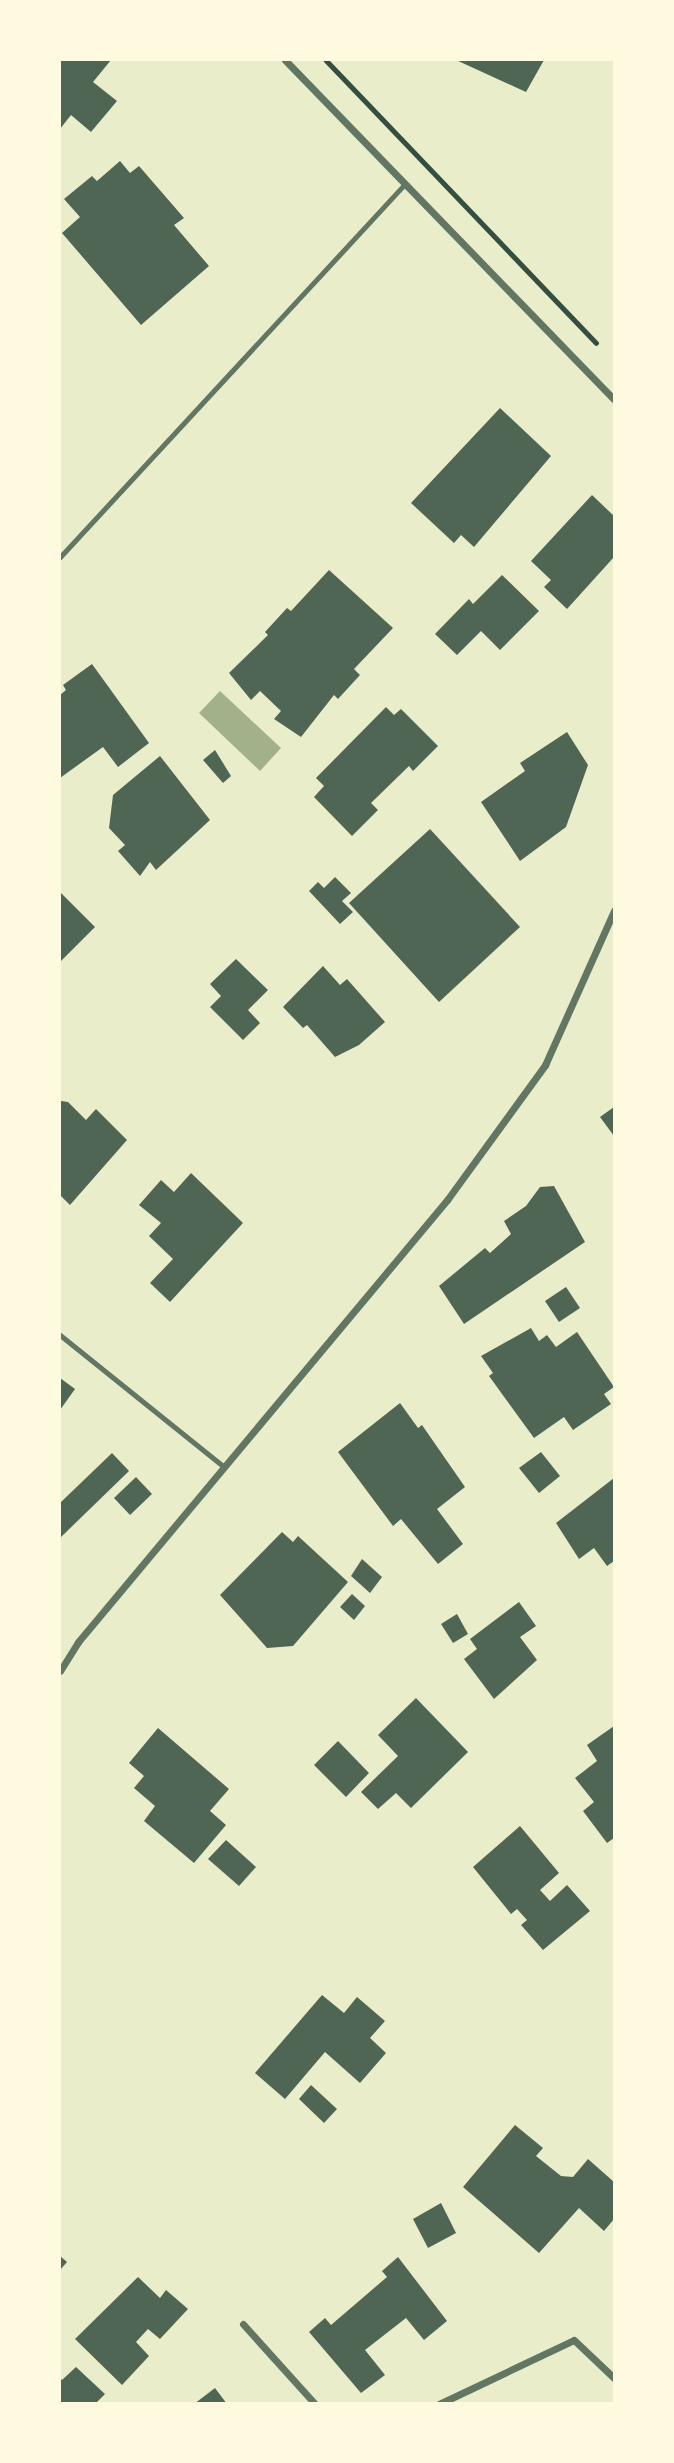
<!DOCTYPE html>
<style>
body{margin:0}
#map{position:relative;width:674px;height:2463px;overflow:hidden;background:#e9edc9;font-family:Cabin,sans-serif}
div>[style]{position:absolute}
.water>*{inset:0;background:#a3b18a}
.building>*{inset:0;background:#4f6655}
.path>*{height:4.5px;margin:-2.25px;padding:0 2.25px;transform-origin:2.25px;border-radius:2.25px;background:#344e41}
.service>*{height:5px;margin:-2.5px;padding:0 2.5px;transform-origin:2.5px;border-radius:2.5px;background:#617663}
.minor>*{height:7px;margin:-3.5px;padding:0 3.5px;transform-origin:3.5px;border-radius:3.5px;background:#617663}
span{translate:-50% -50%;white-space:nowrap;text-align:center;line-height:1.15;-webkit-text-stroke:6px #fefae0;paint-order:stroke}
.frame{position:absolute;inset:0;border:61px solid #fefae0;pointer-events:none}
</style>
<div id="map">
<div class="water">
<i style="clip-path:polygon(220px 691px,281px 748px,260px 771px,199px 713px)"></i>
</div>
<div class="building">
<i style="clip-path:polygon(60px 60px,111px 60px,93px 82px,117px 101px,91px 132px,71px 115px,60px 129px)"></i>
<i style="clip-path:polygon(456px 60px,544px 60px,526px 92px)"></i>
<i style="clip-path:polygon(120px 161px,130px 173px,139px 166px,184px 218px,174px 225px,209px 266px,141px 325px,62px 233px,80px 217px,64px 199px,92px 176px,97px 181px)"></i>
<i style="clip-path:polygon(500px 408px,551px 456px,474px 547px,461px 535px,454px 543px,411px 503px)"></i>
<i style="clip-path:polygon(592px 495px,614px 516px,614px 557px,567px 609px,544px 587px,551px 580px,531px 561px)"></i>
<i style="clip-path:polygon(329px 570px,393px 628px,354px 669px,360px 675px,338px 699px,334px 695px,301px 737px,274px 719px,281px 711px,260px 691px,251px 700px,229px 673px,268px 635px,265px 632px,287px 608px,291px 611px)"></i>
<i style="clip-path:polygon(502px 575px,539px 611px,500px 650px,481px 631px,457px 655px,435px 634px,469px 599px,473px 604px)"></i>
<i style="clip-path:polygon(92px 664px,149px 743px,118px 767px,103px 747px,60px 778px,60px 695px,66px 690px,63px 685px)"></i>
<i style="clip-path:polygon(386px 707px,394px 715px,401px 709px,438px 746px,413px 771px,409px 766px,371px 803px,378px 810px,352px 836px,314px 797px,324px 786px,316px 778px)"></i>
<i style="clip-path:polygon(567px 732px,588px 765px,566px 827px,520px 861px,481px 802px,525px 771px,520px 763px)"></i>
<i style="clip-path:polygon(215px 750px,231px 776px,223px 783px,203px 760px)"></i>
<i style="clip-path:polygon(160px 756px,210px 820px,156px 870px,150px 862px,140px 876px,118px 851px,125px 845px,109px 828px,113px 795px)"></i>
<i style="clip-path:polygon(430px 829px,520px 927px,439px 1002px,349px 903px)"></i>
<i style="clip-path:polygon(335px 877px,351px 893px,342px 901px,353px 912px,340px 924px,309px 891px,318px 882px,324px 888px)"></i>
<i style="clip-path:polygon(60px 892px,95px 927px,60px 962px)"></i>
<i style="clip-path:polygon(236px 959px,268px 990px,248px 1010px,260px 1023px,243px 1040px,210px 1007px,221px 996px,210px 984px)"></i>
<i style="clip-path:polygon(323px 966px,340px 985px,347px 979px,385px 1022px,359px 1045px,335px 1057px,307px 1025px,303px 1028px,283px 1007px)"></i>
<i style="clip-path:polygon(61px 1101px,68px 1102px,86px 1120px,96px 1109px,127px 1140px,70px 1205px,60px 1195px)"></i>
<i style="clip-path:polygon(614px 1107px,614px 1136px,600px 1117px)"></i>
<i style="clip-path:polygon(191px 1173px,243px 1223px,170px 1302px,150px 1283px,173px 1259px,149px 1236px,161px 1223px,139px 1205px,161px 1180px,174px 1192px)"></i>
<i style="clip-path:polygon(554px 1186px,585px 1242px,464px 1324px,439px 1286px,485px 1248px,490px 1253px,511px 1234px,504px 1221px,526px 1206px,540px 1187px)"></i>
<i style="clip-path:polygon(566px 1287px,580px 1308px,559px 1322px,545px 1301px)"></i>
<i style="clip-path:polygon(531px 1328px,539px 1341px,547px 1335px,556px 1347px,577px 1332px,614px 1387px,604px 1394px,611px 1404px,573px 1430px,564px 1417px,534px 1438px,489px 1376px,493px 1373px,481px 1356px)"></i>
<i style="clip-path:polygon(60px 1378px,75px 1389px,60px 1410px)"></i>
<i style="clip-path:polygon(400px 1403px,418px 1428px,422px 1425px,465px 1487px,437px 1509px,463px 1544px,438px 1564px,401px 1519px,393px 1526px,338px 1452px)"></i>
<i style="clip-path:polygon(541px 1452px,560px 1476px,539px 1493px,519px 1468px)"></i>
<i style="clip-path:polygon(112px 1453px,129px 1471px,60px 1538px,60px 1503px)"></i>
<i style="clip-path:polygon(136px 1477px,152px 1494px,130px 1515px,114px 1498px)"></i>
<i style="clip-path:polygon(614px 1478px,614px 1561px,607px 1566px,594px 1548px,579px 1559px,556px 1523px)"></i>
<i style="clip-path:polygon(282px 1532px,293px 1542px,298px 1536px,348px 1582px,293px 1646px,267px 1648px,220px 1595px)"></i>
<i style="clip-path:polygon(362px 1559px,382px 1577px,370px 1593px,351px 1576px)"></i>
<i style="clip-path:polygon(352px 1594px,365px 1606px,354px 1620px,340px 1607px)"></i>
<i style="clip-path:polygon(519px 1602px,536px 1626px,520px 1637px,537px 1660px,494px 1699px,464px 1659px,477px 1649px,470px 1639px)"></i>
<i style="clip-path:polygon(457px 1614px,468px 1634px,453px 1643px,441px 1624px)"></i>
<i style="clip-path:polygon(416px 1698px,468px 1752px,411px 1808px,396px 1793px,378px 1809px,361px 1792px,398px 1756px,378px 1735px)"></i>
<i style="clip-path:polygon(614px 1726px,614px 1838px,607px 1843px,583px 1811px,594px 1802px,575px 1778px,597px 1761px,587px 1745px)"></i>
<i style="clip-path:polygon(158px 1728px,229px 1789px,210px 1811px,226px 1825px,194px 1863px,144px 1821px,155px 1806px,134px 1788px,144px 1776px,129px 1763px)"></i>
<i style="clip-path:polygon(338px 1741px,369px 1773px,346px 1797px,314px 1765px)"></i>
<i style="clip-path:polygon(520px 1826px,559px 1873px,540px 1890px,550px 1901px,567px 1885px,590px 1911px,543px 1950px,521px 1925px,527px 1920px,517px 1909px,511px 1914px,473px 1867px)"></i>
<i style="clip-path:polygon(226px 1840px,256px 1867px,239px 1886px,208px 1859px)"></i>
<i style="clip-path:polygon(322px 1995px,344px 2013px,357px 1997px,385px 2021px,370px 2038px,386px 2053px,360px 2083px,325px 2052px,285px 2099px,255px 2073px)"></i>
<i style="clip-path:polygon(311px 2085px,337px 2109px,324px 2123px,299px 2099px)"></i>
<i style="clip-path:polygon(515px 2125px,543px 2148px,536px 2156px,561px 2176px,573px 2177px,588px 2159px,614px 2182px,614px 2219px,604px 2231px,579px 2208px,539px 2253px,463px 2187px)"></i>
<i style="clip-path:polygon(441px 2203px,456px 2233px,428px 2248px,413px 2219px)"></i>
<i style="clip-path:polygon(60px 2256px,67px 2262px,60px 2270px)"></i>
<i style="clip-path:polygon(398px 2257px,447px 2321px,424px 2340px,406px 2318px,365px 2350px,385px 2375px,361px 2393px,309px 2332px,325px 2318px,331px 2325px,387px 2277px,382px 2271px)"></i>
<i style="clip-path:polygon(138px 2277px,160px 2298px,166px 2290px,188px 2309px,160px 2339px,148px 2329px,136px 2342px,149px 2356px,122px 2385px,75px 2339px)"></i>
<i style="clip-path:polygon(76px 2367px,105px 2394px,95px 2404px,60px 2404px,60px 2378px,62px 2380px)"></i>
<i style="clip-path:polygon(215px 2388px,227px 2404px,194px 2404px)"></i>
</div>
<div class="path">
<i style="left:326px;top:60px;width:391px;rotate:46.3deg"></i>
</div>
<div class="service">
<i style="left:60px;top:557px;width:505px;rotate:-47.25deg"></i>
<i style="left:60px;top:1335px;width:211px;rotate:38.8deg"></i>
</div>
<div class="minor">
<i style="left:285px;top:60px;width:473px;rotate:45.9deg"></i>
<i style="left:60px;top:1671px;width:34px;rotate:-58deg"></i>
<i style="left:78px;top:1642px;width:576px;rotate:-50.14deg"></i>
<i style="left:447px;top:1200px;width:167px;rotate:-54deg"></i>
<i style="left:545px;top:1065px;width:169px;rotate:-65.9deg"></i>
<i style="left:243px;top:2324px;width:108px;rotate:48deg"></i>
<i style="left:439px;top:2404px;width:149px;rotate:-25.4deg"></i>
<i style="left:574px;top:2340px;width:55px;rotate:43.5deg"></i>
</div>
<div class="frame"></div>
</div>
